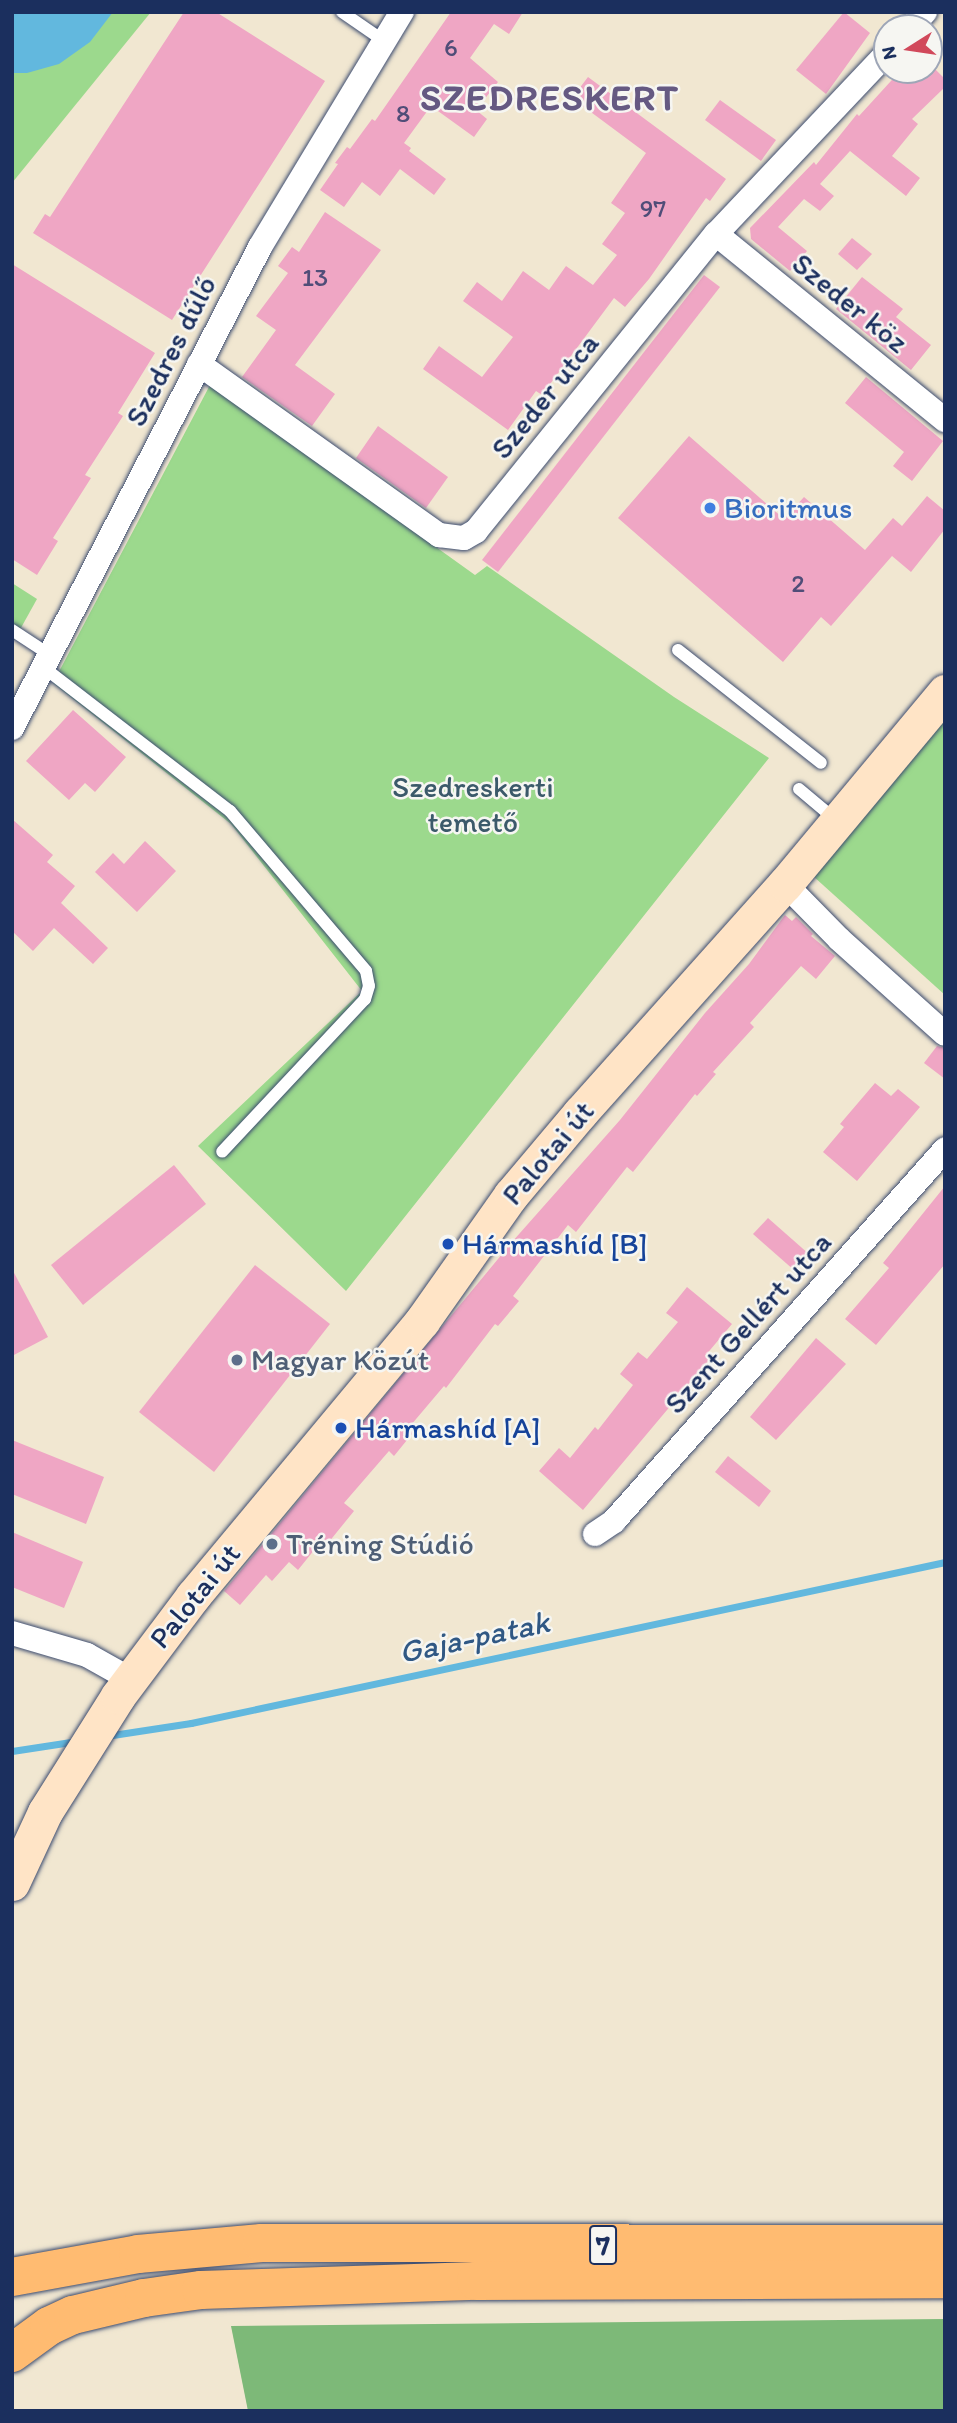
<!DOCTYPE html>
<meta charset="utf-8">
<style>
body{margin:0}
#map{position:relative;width:957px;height:2423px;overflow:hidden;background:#f1e7d1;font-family:Itim,sans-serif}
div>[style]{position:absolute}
.green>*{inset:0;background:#9cd98d}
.forest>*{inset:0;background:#7db978}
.water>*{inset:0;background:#62b8de}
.stream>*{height:7px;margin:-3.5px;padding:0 3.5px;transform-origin:3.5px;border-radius:3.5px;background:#62b8de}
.building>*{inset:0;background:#efa6c4}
.roads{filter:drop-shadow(0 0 2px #3b4b6f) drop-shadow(0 0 2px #3b4b6f)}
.lane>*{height:12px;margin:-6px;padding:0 6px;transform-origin:6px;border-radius:6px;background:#fff}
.street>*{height:24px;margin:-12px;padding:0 12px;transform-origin:12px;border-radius:12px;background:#fff}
.secondary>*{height:35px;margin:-17.5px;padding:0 17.5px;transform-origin:17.5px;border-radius:17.5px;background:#ffe4c6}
.primary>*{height:38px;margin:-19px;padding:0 19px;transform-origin:19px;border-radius:19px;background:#ffbb71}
.dots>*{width:19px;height:19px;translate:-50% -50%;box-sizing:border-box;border:4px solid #f6f6f2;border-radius:50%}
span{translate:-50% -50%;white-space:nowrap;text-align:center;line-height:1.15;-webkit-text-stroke:5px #f6f6f2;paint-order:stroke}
.number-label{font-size:26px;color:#504d78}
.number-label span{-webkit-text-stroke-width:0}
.shield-label span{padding:2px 5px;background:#f6f6f2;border:2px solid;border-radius:5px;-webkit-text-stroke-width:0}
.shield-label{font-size:28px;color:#1b2f5e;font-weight:700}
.street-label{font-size:30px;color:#1b2f5e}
.shop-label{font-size:30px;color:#366cbe}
.left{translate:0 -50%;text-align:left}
.park-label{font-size:30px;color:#3b5a6a}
.transit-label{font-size:30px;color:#164399}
.service-label{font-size:30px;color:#4e5e75}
.water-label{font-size:32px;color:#305884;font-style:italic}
.district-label{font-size:37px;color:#655982;font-weight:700;letter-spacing:2px}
.frame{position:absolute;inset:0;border:14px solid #1b2f5e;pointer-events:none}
.north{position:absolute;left:873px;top:14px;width:70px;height:70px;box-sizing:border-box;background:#f6f6f2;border:2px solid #9ea6b7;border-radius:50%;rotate:258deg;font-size:19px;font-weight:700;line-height:28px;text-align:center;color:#1b2f5e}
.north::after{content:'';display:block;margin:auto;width:24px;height:32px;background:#d1495b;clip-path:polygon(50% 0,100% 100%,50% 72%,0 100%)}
</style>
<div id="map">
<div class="green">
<i style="clip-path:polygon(12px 12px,151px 12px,12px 183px)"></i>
<i style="clip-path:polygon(210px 385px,475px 575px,487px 566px,674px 697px,769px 758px,346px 1291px,198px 1146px,362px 991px,231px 824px,53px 683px)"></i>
<i style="clip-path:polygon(12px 583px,37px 599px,12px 644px)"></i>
<i style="clip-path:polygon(945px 715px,945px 995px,813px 876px)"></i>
</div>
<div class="forest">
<i style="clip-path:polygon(945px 2319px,945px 2411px,248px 2411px,231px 2326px)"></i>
</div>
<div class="water">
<i style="clip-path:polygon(12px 12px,113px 12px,90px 42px,59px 64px,27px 73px,12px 73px)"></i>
</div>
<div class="stream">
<i style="left:106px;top:1736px;width:86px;rotate:-8.7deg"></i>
<i style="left:191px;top:1723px;width:771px;rotate:-12.05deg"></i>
<i style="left:12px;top:1751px;width:66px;rotate:-8.7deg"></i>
</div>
<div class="building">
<i style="clip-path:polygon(184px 12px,216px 12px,325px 81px,172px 320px,33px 233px,45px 214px,50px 217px)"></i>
<i style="clip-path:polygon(451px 12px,523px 12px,509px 34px,494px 24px,470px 58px,498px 82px,476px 110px,487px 119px,474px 137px,431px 106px,404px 143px,411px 148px,409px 151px,446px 179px,434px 195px,400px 169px,380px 196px,362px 182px,344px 207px,320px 190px,338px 164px,335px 163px,347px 147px,350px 149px,372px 119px,375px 121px)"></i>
<i style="clip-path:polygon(844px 12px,870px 33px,826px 94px,796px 70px)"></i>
<i style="clip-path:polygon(901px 70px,936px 70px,945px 79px,945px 87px,912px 119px,918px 124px,892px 156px,920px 178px,906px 196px,850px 151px,820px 184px,834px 196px,820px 211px,804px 199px,778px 227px,807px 251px,790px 271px,751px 239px,750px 228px,814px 162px,816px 165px,857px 114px,859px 116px)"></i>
<i style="clip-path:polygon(588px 77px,726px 179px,710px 201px,706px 198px,649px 279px,625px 307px,614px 298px,542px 395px,536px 391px,508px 430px,423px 369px,439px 346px,482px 377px,513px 337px,463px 301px,477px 282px,502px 301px,523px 271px,549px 290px,566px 266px,593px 285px,617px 255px,602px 244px,625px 213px,611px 203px,646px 153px,572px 98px)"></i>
<i style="clip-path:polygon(720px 100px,776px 140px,761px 161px,705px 120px)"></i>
<i style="clip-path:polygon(325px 212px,381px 250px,295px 365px,335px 394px,312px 426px,242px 377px,276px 330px,256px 316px,288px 273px,278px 266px,292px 247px,299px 252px)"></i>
<i style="clip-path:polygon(852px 238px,872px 254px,857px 270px,838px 254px)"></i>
<i style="clip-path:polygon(12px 264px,155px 353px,118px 413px,123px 416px,85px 475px,91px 478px,53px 538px,58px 541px,37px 575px,12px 559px)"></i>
<i style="clip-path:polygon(704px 275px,720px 287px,498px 572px,482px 560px)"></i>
<i style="clip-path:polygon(862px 277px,903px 309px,896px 317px,931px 345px,911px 370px,836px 309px)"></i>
<i style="clip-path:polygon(866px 377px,943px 441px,912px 481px,893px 466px,904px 452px,845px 403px)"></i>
<i style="clip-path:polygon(378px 426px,448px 477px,426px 508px,356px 458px)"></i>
<i style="clip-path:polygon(689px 436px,784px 519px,804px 497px,865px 550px,893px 518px,902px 526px,927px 496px,945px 511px,945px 529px,911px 572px,892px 556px,831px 626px,821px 617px,783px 662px,618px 518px)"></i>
<i style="clip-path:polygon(73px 710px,126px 757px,95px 792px,85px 783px,69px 800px,26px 761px)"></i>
<i style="clip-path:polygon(12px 819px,53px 855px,47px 862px,75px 886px,61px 903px,108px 948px,93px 964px,54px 928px,33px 951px,12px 931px)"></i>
<i style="clip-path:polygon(145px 841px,176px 871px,137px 912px,95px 872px,113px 853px,124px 864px)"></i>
<i style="clip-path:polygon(785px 915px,792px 921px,796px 917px,813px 934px,811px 936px,835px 956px,816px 979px,801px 966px,750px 1023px,754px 1027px,713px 1072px,716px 1074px,697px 1096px,695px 1094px,633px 1172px,627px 1167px,576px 1232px,568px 1225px,513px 1296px,519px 1301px,498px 1326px,495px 1324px,446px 1388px,444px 1386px,411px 1425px,416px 1429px,394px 1456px,389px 1451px,344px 1503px,354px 1511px,324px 1548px,319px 1544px,298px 1570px,289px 1562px,272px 1581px,266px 1575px,240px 1605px,224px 1591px,512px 1242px,620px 1120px,705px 1013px,749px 964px)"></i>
<i style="clip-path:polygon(937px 1046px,945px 1048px,945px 1079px,924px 1063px)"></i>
<i style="clip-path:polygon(875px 1083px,891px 1096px,898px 1089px,920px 1107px,857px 1181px,823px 1152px,844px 1127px,840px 1124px)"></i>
<i style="clip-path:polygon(174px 1165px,206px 1204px,83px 1305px,51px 1265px)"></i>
<i style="clip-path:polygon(945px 1186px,945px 1264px,876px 1345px,845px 1319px,889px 1268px,883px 1263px)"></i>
<i style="clip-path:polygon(768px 1218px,810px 1255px,795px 1271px,753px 1234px)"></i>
<i style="clip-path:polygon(255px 1265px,330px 1324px,214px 1472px,139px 1412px)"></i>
<i style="clip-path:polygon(12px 1269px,48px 1337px,12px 1356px)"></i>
<i style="clip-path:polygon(687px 1287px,732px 1324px,705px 1356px,709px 1360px,583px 1510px,539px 1471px,559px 1448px,570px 1458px,595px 1427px,598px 1430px,633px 1385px,620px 1374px,638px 1352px,647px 1359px,678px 1322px,666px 1313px)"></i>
<i style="clip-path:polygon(816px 1338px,846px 1364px,776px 1440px,750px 1417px)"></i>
<i style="clip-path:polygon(12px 1440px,104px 1477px,86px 1524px,12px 1494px)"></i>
<i style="clip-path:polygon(728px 1456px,771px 1491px,759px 1507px,715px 1472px)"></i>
<i style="clip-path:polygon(12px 1532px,83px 1562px,64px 1608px,12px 1587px)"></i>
</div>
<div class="roads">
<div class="lane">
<i style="left:342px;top:12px;width:51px;rotate:34.6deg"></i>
<i style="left:12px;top:630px;width:45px;rotate:33.3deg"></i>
<i style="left:678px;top:650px;width:182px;rotate:38.3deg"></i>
<i style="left:43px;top:667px;width:236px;rotate:37.6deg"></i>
<i style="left:230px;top:811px;width:210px;rotate:49.6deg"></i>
<i style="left:366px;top:971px;width:15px;rotate:79deg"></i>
<i style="left:369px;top:986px;width:14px;rotate:107deg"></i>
<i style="left:365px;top:999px;width:209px;rotate:133.1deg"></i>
<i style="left:799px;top:789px;width:50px;rotate:40.1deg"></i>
</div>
<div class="street">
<i style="left:910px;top:28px;width:22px;rotate:-47deg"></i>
<i style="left:716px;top:234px;width:295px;rotate:39.1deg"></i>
<i style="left:199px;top:364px;width:295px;rotate:35.5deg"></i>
<i style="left:439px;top:535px;width:25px;rotate:7deg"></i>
<i style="left:464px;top:538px;width:14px;rotate:-30deg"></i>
<i style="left:476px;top:531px;width:382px;rotate:-51.1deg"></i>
<i style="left:716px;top:234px;width:249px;rotate:-46.6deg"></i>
<i style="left:12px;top:728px;width:541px;rotate:-62.72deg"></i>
<i style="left:260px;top:247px;width:275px;rotate:-58.9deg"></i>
<i style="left:785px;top:884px;width:77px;rotate:45.5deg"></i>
<i style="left:839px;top:939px;width:142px;rotate:41.9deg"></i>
<i style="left:595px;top:1534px;width:23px;rotate:-34deg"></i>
<i style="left:614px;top:1521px;width:498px;rotate:-48.3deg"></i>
<i style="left:12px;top:1633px;width:78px;rotate:16.3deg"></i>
<i style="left:87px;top:1655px;width:49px;rotate:29.2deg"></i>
</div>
<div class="secondary">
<i style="left:12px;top:1883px;width:78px;rotate:-65.1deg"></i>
<i style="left:45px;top:1812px;width:137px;rotate:-57.8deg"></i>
<i style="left:118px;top:1696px;width:125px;rotate:-53.1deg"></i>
<i style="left:193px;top:1596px;width:358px;rotate:-50.2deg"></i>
<i style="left:422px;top:1321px;width:154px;rotate:-54.8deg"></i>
<i style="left:511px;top:1195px;width:107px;rotate:-49.9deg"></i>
<i style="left:580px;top:1113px;width:307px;rotate:-48.2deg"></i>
<i style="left:785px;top:884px;width:250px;rotate:-50.2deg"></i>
</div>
<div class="primary">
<i style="left:12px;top:2277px;width:128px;rotate:-10.3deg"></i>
<i style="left:138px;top:2254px;width:124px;rotate:-5.1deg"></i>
<i style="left:262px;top:2243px;width:683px;rotate:0.08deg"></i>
<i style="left:12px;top:2353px;width:46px;rotate:-36.1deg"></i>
<i style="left:49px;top:2326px;width:26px;rotate:-25deg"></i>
<i style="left:73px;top:2315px;width:73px;rotate:-13.5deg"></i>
<i style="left:144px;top:2298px;width:58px;rotate:-8deg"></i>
<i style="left:201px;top:2290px;width:275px;rotate:-1.9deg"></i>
<i style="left:476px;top:2281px;width:469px;rotate:-0.2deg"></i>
</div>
</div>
<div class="dots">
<i style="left:710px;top:508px;background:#3f7fe0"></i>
<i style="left:448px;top:1244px;background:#1a4fb4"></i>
<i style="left:237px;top:1360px;background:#5c6f8a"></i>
<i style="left:341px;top:1428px;background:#1a4fb4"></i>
<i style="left:272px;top:1544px;background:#5c6f8a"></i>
</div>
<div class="number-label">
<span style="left:451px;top:48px">6</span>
<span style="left:403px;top:114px">8</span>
<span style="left:653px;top:209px">97</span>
<span style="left:315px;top:278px">13</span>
<span style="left:798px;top:584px">2</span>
</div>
<div class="shield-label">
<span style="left:603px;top:2245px">7</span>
</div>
<div class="street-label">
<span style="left:850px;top:303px;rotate:39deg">Szeder köz</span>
<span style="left:171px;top:351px;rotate:-63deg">Szedres dűlő</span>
<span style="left:545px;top:396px;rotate:-51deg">Szeder utca</span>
<span style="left:548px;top:1153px;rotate:-50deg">Palotai út</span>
<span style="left:748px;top:1323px;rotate:-48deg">Szent Gellért utca</span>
<span style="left:195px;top:1596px;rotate:-51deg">Palotai út</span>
</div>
<div class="shop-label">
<span class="left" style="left:724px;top:508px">Bioritmus</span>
</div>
<div class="park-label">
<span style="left:473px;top:804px">Szedreskerti<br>temető</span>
</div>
<div class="transit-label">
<span class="left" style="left:462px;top:1244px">Hármashíd [B]</span>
<span class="left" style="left:355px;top:1428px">Hármashíd [A]</span>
</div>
<div class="service-label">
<span class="left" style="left:251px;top:1360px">Magyar Közút</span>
<span class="left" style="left:286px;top:1544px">Tréning Stúdió</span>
</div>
<div class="water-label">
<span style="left:474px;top:1637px;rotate:-12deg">Gaja-patak</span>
</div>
<div class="district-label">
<span style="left:550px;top:97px">SZEDRESKERT</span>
</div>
<div class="frame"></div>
<div class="north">N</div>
</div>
